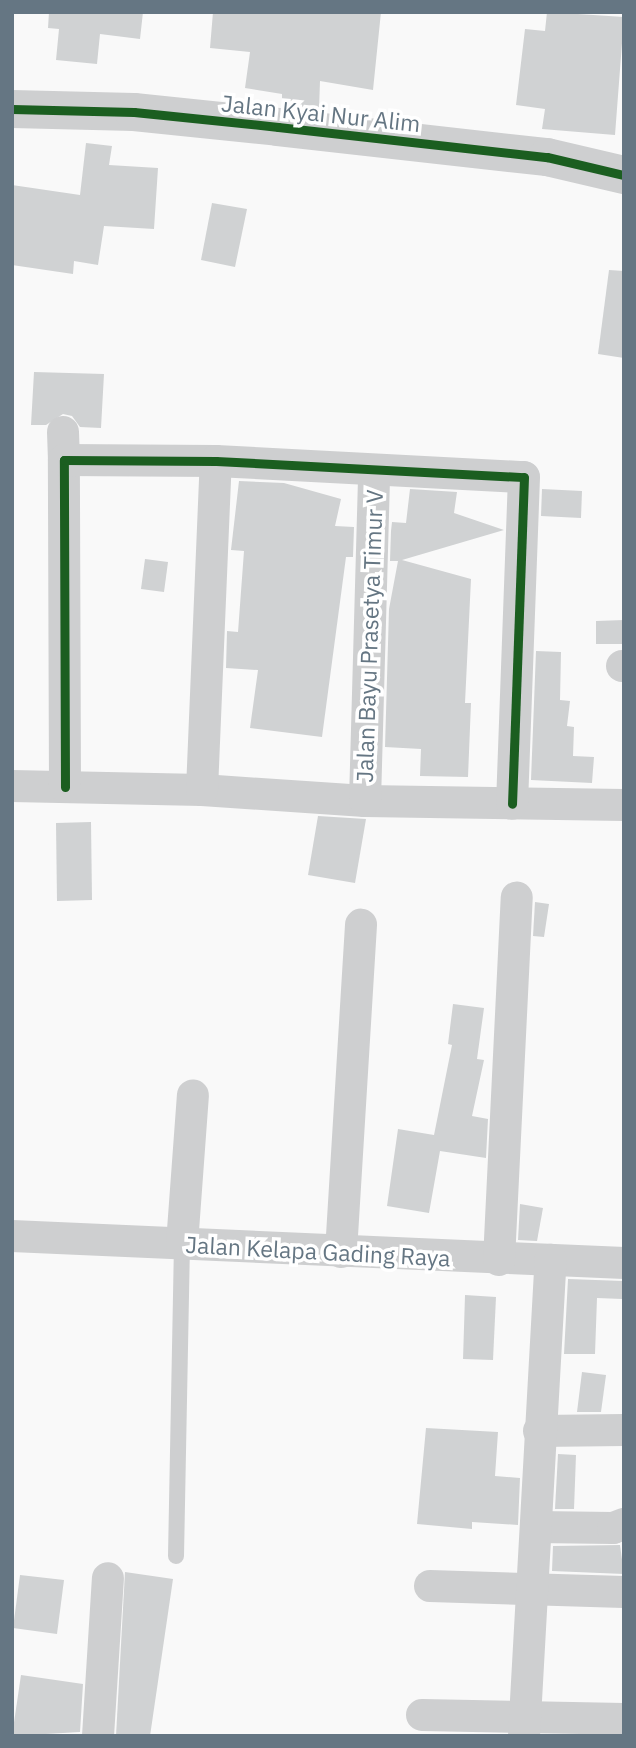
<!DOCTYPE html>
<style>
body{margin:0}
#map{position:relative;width:636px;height:1748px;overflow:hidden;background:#f9f9f9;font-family:"IBM Plex Sans",sans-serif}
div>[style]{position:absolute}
.building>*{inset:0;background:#d0d2d3}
.service>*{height:16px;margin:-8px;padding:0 8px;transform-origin:8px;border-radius:8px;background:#cecfd0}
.minor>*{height:32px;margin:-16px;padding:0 16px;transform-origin:16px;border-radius:16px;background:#cecfd0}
.tertiary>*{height:38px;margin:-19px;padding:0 19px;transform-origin:19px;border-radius:19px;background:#cecfd0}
.cycleway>*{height:9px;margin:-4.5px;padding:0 4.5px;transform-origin:4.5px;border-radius:4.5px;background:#1b5e20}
span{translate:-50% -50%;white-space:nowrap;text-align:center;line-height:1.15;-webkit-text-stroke:7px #fff;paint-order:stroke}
.street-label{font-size:23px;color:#657683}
.frame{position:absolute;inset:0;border:14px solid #657683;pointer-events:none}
</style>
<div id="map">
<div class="building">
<i style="clip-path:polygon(49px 12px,143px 12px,140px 39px,100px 34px,97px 64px,56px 60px,59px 29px,48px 28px)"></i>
<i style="clip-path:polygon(213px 12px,381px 12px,373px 90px,320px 81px,319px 110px,282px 105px,282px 94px,245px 88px,250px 52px,210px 48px)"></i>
<i style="clip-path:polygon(547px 12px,624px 17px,615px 135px,542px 129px,545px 109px,516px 105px,525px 29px,545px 31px)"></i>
<i style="clip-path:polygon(86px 143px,112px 146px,109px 165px,158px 168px,154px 229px,104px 226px,98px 265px,74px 261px,73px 274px,12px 265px,12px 185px,80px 195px)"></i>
<i style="clip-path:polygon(212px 203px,247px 209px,235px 267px,201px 260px)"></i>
<i style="clip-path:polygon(609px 270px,624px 271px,624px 358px,598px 354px)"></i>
<i style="clip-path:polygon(34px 372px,104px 374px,101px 428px,80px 427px,72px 416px,63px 414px,46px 425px,31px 425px)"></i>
<i style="clip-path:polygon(239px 481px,284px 483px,341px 499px,335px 526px,354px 527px,353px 557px,346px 557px,322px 737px,250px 728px,258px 670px,226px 668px,227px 631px,238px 632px,244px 551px,231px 550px)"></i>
<i style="clip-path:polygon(410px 489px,457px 492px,454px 513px,504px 530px,402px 560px,471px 579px,465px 703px,471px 703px,468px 777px,420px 776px,421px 749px,385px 747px,389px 609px,398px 561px,390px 561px,391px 531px,392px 522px,406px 523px)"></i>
<i style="clip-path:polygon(542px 489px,582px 491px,581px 518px,541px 516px)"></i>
<i style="clip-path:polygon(145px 559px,168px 562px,164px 592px,141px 589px)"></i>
<i style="clip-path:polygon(624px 620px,624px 644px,596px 644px,596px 621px)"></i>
<i style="clip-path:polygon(536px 651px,561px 652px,560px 700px,570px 701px,567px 726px,574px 727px,573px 756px,594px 757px,592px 783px,531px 780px)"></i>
<i style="clip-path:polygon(318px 816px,366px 819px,355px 883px,308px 875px)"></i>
<i style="clip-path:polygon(91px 822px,92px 900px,57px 901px,56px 823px)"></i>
<i style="clip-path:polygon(535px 902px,549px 904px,544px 937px,533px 936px)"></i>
<i style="clip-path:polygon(453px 1004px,484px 1008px,477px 1059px,484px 1060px,472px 1116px,488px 1119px,486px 1158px,440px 1151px,429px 1213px,387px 1206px,398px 1129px,434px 1135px,452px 1045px,448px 1044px)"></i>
<i style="clip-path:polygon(520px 1204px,543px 1208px,537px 1241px,518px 1240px)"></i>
<i style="clip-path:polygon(568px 1279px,623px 1281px,622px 1299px,597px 1298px,595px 1354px,564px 1354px)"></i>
<i style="clip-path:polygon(465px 1295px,496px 1297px,493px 1360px,463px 1359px)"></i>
<i style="clip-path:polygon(582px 1372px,606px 1375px,601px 1412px,577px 1412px)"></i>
<i style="clip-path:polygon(426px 1428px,498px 1432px,495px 1476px,520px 1478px,518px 1525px,472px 1522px,472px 1529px,417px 1524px)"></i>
<i style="clip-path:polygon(558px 1454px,576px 1455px,574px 1509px,555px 1509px)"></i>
<i style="clip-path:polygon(620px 1545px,624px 1574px,552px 1571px,553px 1546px)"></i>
<i style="clip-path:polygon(125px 1572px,173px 1579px,150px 1736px,116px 1736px)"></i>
<i style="clip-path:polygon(20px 1575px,64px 1580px,57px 1634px,13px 1628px)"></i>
<i style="clip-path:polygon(21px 1675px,83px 1684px,80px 1732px,12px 1736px)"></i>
</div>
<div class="service">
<i style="left:176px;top:1556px;width:312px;rotate:-88.9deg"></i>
</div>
<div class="minor">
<i style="left:63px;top:432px;width:28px;rotate:88deg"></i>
<i style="left:622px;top:666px;width:2px"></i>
<i style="left:12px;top:786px;width:190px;rotate:1.2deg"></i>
<i style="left:202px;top:790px;width:163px;rotate:3.9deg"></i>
<i style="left:365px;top:801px;width:259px;rotate:0.9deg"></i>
<i style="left:65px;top:787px;width:327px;rotate:-90.2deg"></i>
<i style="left:64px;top:460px;width:152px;rotate:0.4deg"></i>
<i style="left:216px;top:461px;width:308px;rotate:3deg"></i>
<i style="left:524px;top:477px;width:327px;rotate:92.1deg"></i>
<i style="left:202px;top:790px;width:329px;rotate:-87.6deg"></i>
<i style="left:365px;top:801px;width:331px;rotate:-88.4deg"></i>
<i style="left:12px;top:1236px;width:613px;rotate:2.53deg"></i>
<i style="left:182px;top:1244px;width:149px;rotate:-85.8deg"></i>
<i style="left:341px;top:1252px;width:328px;rotate:-86.5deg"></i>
<i style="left:499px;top:1260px;width:363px;rotate:-87.2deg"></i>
<i style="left:539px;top:1431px;width:85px;rotate:-0.7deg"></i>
<i style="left:536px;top:1527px;width:77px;rotate:0.7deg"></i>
<i style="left:613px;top:1528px;width:12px;rotate:-20deg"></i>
<i style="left:430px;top:1586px;width:194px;rotate:1.8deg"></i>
<i style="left:422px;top:1715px;width:202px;rotate:1.1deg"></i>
<i style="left:98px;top:1736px;width:158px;rotate:-86.4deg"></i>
<i style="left:524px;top:1736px;width:477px;rotate:-86.8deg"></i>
</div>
<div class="tertiary">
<i style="left:12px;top:109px;width:122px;rotate:1.4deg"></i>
<i style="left:134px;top:112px;width:145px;rotate:5.9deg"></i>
<i style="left:278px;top:127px;width:271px;rotate:6.4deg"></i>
<i style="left:547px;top:157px;width:79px;rotate:13.2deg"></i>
</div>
<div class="cycleway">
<i style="left:12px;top:109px;width:122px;rotate:1.4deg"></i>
<i style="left:134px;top:112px;width:145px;rotate:5.9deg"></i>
<i style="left:278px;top:127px;width:271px;rotate:6.4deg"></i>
<i style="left:547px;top:157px;width:79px;rotate:13.2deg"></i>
<i style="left:65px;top:787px;width:327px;rotate:-90.2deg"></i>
<i style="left:64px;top:460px;width:152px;rotate:0.4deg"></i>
<i style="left:216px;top:461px;width:308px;rotate:3deg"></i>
<i style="left:524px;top:477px;width:327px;rotate:92.1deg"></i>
</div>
<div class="street-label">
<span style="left:321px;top:113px;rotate:6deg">Jalan Kyai Nur Alim</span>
<span style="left:369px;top:636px;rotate:-88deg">Jalan Bayu Prasetya Timur V</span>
<span style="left:318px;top:1251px;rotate:3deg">Jalan Kelapa Gading Raya</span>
</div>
<div class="frame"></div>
</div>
